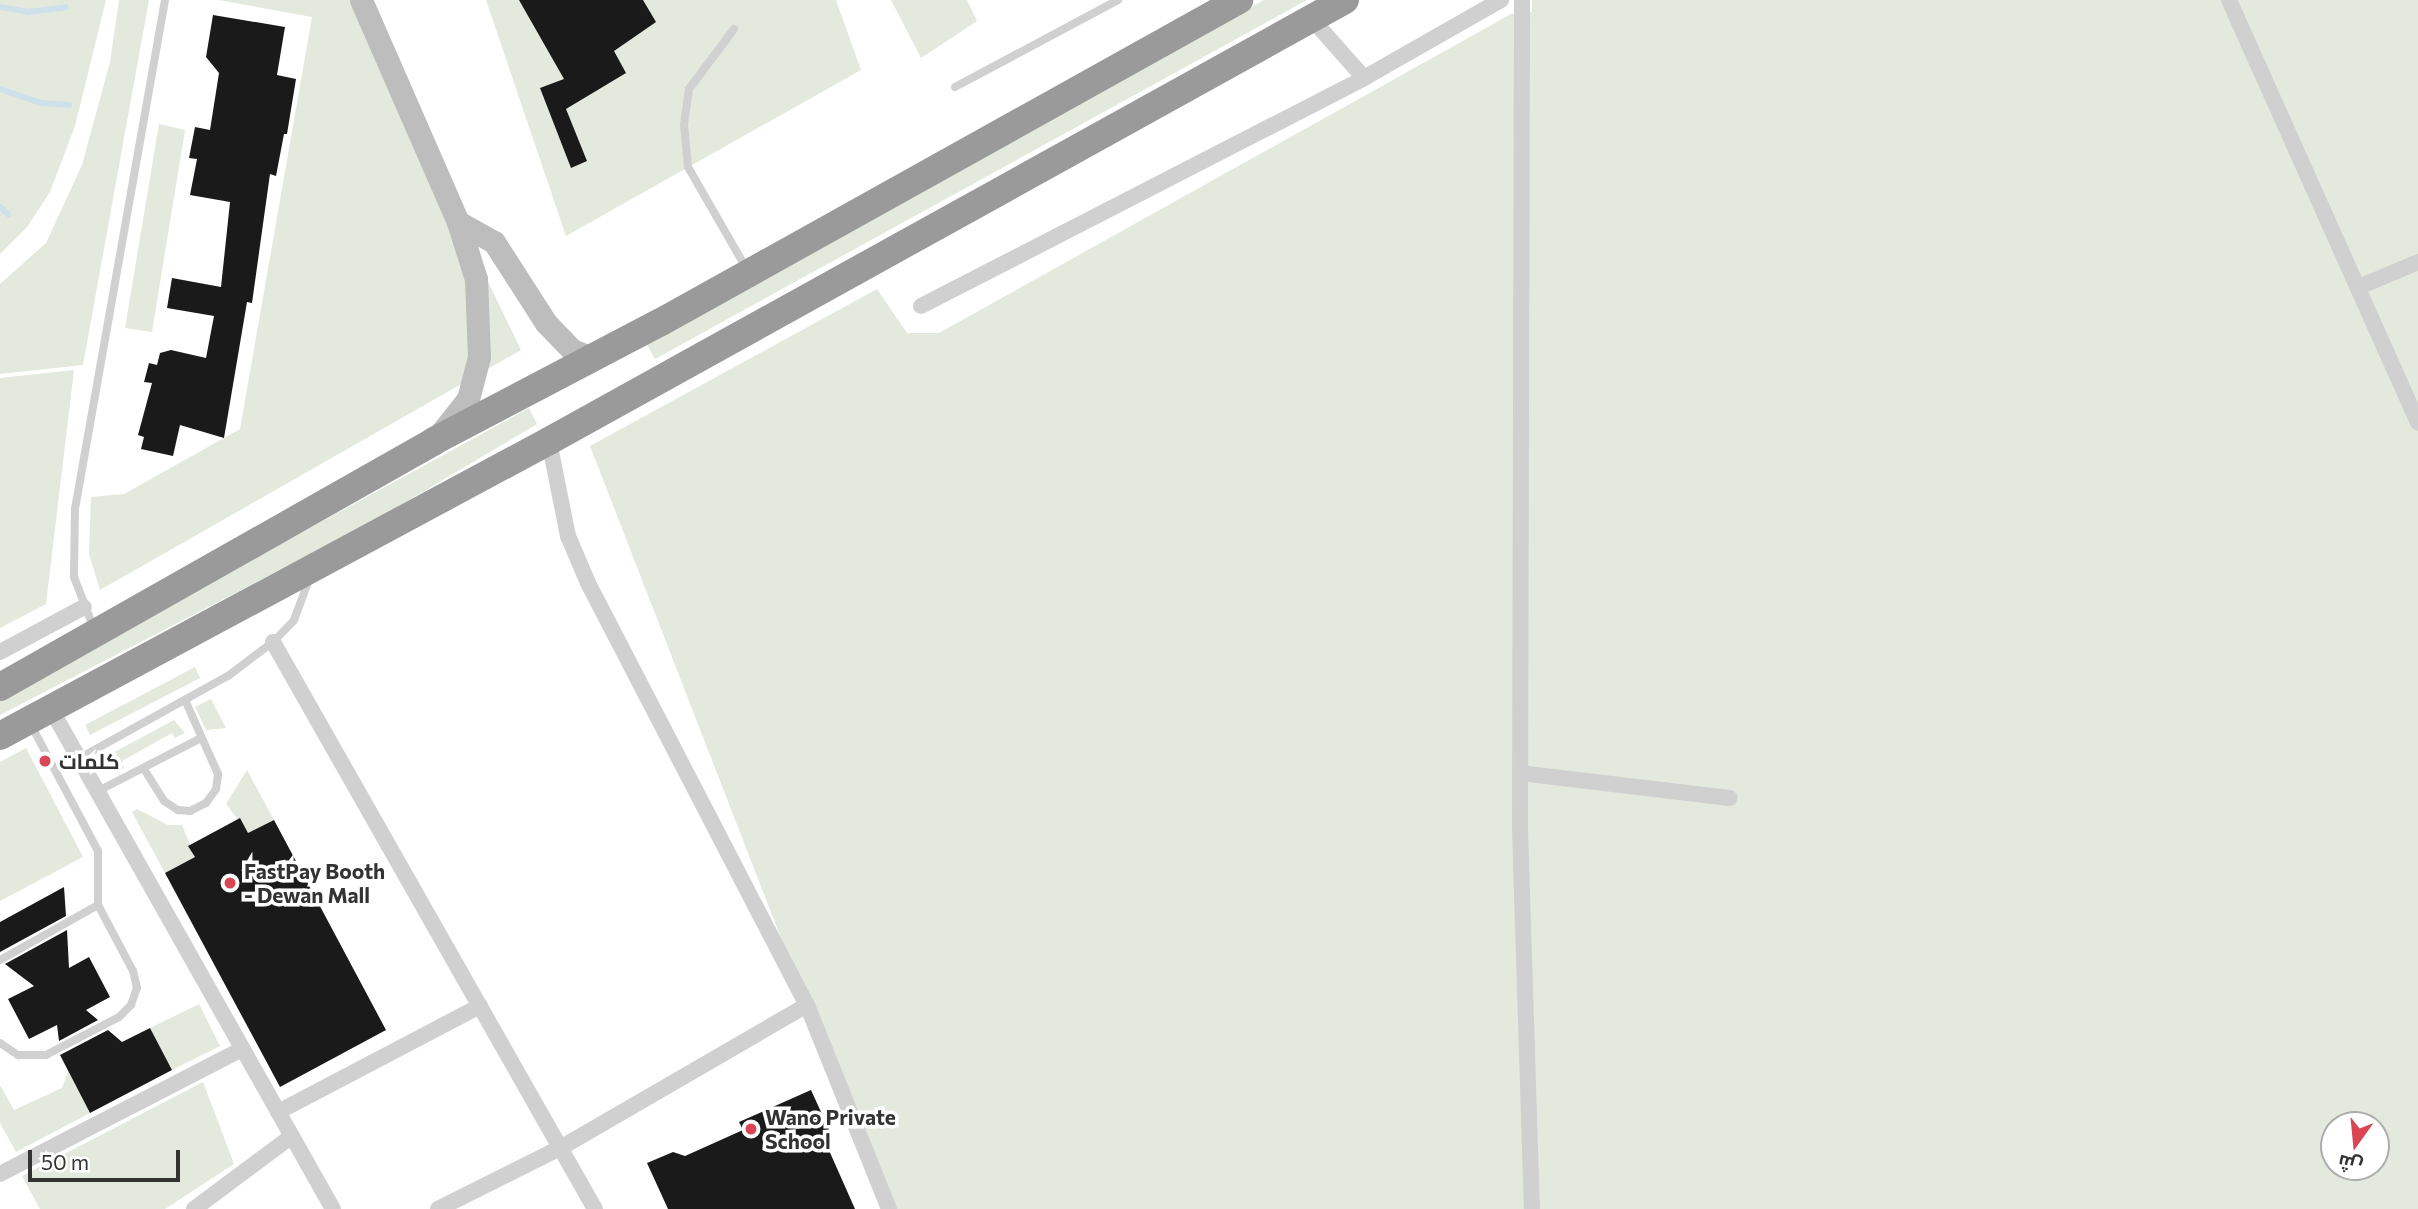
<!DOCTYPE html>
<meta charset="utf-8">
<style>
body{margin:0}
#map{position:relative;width:2418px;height:1209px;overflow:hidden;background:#fff;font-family:Commissioner,Cairo,sans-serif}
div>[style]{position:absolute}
.green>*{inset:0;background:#e3e9dd}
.stream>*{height:6px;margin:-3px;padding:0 3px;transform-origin:3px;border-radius:3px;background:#cee0ea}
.building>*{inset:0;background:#1a1a1a}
.lane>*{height:8px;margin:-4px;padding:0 4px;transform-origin:4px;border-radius:4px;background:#d0d0d0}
.street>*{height:16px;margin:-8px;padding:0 8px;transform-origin:8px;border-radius:8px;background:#d0d0d0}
.secondary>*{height:23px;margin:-11.5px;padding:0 11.5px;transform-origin:11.5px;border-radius:11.5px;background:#bdbdbd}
.highway>*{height:28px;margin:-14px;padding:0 14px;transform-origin:14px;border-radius:14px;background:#9a9a9a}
.dots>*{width:19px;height:19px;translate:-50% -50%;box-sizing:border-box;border:4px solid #fff;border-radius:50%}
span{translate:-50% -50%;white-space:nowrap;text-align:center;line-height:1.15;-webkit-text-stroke:7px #fff;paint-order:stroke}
.poi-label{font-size:21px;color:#333;font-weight:700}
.left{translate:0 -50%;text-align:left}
.north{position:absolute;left:2320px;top:1111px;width:70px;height:70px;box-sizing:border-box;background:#fff;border:2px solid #adadad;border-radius:50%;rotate:195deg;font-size:19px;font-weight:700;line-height:28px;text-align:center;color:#333}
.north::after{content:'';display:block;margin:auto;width:24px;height:32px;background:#da4554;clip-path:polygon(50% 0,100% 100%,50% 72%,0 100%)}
.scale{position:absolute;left:28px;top:1150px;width:152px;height:32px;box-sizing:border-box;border:4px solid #333;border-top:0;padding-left:9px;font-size:21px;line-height:24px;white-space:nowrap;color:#333;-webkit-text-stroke:5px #fff;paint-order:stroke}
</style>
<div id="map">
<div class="green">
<i style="clip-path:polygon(0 0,106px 0,75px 126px,50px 192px,27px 227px,0 254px)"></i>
<i style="clip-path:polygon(119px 0,149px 0,83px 365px,0 374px,0 284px,46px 243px,82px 165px,110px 62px)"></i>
<i style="clip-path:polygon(218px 0,352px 0,521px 350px,100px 590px,89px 554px,91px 497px,124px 494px,240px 429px,312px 17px)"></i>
<i style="clip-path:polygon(486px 0,836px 0,861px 70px,566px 236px)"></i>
<i style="clip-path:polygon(891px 0,967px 0,977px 21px,921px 58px)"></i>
<i style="clip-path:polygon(1264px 0,1307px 0,655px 359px,646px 343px)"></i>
<i style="clip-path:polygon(evenodd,1532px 0,2418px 0,2418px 1209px,892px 1209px,807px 1005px,590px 446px,877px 289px,907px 333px,939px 333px,1511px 14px,1532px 12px,1532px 0,2334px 1125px,2376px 1125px,2376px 1167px,2334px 1167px,2334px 1125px)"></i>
<i style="clip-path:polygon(159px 124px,185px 130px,152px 332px,125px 328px)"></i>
<i style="clip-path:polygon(74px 370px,46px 604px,0 628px,0 378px)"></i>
<i style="clip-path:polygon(529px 408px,537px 424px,372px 522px,0 715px,0 698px)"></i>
<i style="clip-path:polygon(195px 667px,200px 678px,90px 735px,85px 725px)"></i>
<i style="clip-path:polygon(211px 699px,226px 728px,206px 730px,195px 707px)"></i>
<i style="clip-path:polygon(174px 720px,185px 733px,175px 738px,172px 733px,122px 761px,124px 768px,115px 772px,107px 756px)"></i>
<i style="clip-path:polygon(26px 748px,83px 857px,0 901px,0 762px)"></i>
<i style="clip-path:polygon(247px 770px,274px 820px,248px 833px,226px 804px)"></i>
<i style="clip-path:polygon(137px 809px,168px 825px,182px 825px,195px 857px,165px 873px,132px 812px)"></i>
<i style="clip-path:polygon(199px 1004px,220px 1046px,172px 1070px,150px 1028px)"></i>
<i style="clip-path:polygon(68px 1071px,90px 1113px,16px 1152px,0 1123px,0 1085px,14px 1110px,62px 1088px)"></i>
<i style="clip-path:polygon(203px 1082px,234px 1164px,165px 1209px,40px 1209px,22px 1176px)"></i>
</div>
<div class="stream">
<i style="left:0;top:7px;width:28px;rotate:10deg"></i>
<i style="left:28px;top:12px;width:38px;rotate:-7deg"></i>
<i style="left:0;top:89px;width:43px;rotate:18.9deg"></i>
<i style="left:41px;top:103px;width:28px;rotate:4deg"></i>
<i style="left:0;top:207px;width:11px;rotate:41deg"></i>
</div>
<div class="building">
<i style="clip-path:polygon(519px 0,643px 0,656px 22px,614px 51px,626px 73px,566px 109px,587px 161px,571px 168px,540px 88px,564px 79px)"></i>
<i style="clip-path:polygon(213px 15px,285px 27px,277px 75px,296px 79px,287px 134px,284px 134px,276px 176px,270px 174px,252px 303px,247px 302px,224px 438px,180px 425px,173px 456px,141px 449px,144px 437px,138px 435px,152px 383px,144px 382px,149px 363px,157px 365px,160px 353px,171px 350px,206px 358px,214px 316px,167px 308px,172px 278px,221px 287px,230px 202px,190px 195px,197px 159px,189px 158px,195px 127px,210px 130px,219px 73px,206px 57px)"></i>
<i style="clip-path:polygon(240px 818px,248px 833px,274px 820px,386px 1030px,280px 1087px,165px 873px,195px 857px,188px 846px)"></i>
<i style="clip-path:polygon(64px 887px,66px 916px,0 952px,0 922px)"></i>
<i style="clip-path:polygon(67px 930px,69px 968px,89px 957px,110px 997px,86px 1010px,98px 1020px,59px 1041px,57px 1025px,29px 1039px,8px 999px,34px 986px,5px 964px)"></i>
<i style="clip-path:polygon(150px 1028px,172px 1070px,90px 1113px,60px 1055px,108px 1030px,122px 1042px)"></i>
<i style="clip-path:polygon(811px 1090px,832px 1136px,824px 1139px,855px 1209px,668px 1209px,647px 1163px,673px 1152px,685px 1156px,743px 1130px,739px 1122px)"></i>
</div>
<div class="lane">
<i style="left:734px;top:29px;width:75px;rotate:126.9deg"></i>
<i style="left:689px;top:89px;width:36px;rotate:98deg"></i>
<i style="left:684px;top:125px;width:42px;rotate:84.6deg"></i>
<i style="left:688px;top:167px;width:116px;rotate:60.1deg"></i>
<i style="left:955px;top:87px;width:185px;rotate:-28.1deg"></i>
<i style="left:94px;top:629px;width:56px;rotate:-111deg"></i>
<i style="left:74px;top:577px;width:68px;rotate:-89.2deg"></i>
<i style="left:75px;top:509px;width:517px;rotate:-79.97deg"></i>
<i style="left:78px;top:759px;width:171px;rotate:-29deg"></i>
<i style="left:228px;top:676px;width:56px;rotate:-37.1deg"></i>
<i style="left:273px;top:642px;width:30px;rotate:-46deg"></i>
<i style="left:294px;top:620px;width:46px;rotate:-69.6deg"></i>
<i style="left:144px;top:769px;width:38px;rotate:58deg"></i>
<i style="left:164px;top:801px;width:17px;rotate:33deg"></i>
<i style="left:178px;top:810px;width:12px;rotate:5deg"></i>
<i style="left:190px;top:811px;width:18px;rotate:-27deg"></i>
<i style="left:206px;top:803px;width:17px;rotate:-54deg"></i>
<i style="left:216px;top:789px;width:15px;rotate:-82deg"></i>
<i style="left:218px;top:774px;width:81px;rotate:-114deg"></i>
<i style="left:98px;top:791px;width:114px;rotate:-27.2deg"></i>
<i style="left:0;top:960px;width:112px;rotate:-29.3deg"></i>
<i style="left:0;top:1043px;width:22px;rotate:34deg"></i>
<i style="left:18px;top:1055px;width:28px"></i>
<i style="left:46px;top:1055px;width:82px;rotate:-27.5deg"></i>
<i style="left:119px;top:1017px;width:17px;rotate:-45deg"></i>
<i style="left:131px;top:1005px;width:18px;rotate:-71deg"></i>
<i style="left:137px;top:988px;width:17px;rotate:-103deg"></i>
<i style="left:133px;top:971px;width:75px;rotate:-117.9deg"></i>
<i style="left:98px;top:905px;width:54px;rotate:-90deg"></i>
<i style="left:98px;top:851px;width:145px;rotate:-118deg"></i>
</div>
<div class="street">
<i style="left:1522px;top:0;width:830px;rotate:90.14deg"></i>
<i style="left:1520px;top:830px;width:379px;rotate:88.2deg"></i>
<i style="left:2229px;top:0;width:463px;rotate:65.9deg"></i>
<i style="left:1311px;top:18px;width:80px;rotate:48.5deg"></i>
<i style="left:2359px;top:287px;width:64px;rotate:-23deg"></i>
<i style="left:921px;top:306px;width:498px;rotate:-27.2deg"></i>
<i style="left:1364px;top:78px;width:158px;rotate:-29.7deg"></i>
<i style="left:549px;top:441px;width:97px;rotate:78.7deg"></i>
<i style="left:568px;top:536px;width:51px;rotate:66.9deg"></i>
<i style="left:588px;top:583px;width:475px;rotate:62.6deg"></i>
<i style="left:807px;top:1005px;width:220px;rotate:68.1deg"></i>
<i style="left:273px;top:642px;width:652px;rotate:60.41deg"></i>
<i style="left:0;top:652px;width:95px;rotate:-28.2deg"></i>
<i style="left:51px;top:709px;width:574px;rotate:60.58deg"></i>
<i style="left:1520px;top:773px;width:211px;rotate:6.8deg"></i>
<i style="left:278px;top:1112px;width:228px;rotate:-27.7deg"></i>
<i style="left:0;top:1174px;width:272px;rotate:-27.3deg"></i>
<i style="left:194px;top:1209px;width:122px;rotate:-36.7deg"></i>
<i style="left:438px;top:1209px;width:139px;rotate:-26.6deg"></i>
<i style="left:562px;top:1147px;width:283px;rotate:-30.1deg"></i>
</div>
<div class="secondary">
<i style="left:361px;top:0;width:242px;rotate:66.4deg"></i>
<i style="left:458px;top:222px;width:60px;rotate:72.5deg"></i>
<i style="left:476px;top:279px;width:78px;rotate:87.8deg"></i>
<i style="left:479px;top:357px;width:43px;rotate:104.7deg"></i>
<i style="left:468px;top:399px;width:50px;rotate:128.5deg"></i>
<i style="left:458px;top:222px;width:41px;rotate:29.1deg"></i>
<i style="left:494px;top:242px;width:96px;rotate:57.3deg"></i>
<i style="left:546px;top:323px;width:37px;rotate:46deg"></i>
<i style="left:572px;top:350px;width:22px;rotate:22deg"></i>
</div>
<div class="highway">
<i style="left:0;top:687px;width:499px;rotate:-29.5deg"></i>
<i style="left:434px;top:441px;width:256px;rotate:-27.7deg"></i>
<i style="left:661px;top:322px;width:662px;rotate:-29.12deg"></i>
<i style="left:0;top:736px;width:623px;rotate:-28.25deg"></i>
<i style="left:549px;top:441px;width:910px;rotate:-28.99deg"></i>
</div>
<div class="dots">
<i style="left:45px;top:761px;background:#da4554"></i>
<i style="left:230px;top:883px;background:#da4554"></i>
<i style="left:751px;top:1129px;background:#da4554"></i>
</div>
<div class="poi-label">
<span class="left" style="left:59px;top:761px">كلمات</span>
<span class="left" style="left:244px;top:883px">FastPay Booth<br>- Dewan Mall</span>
<span class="left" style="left:765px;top:1129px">Wano Private<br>School</span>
</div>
<div class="north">ش</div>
<div class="scale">50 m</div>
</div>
